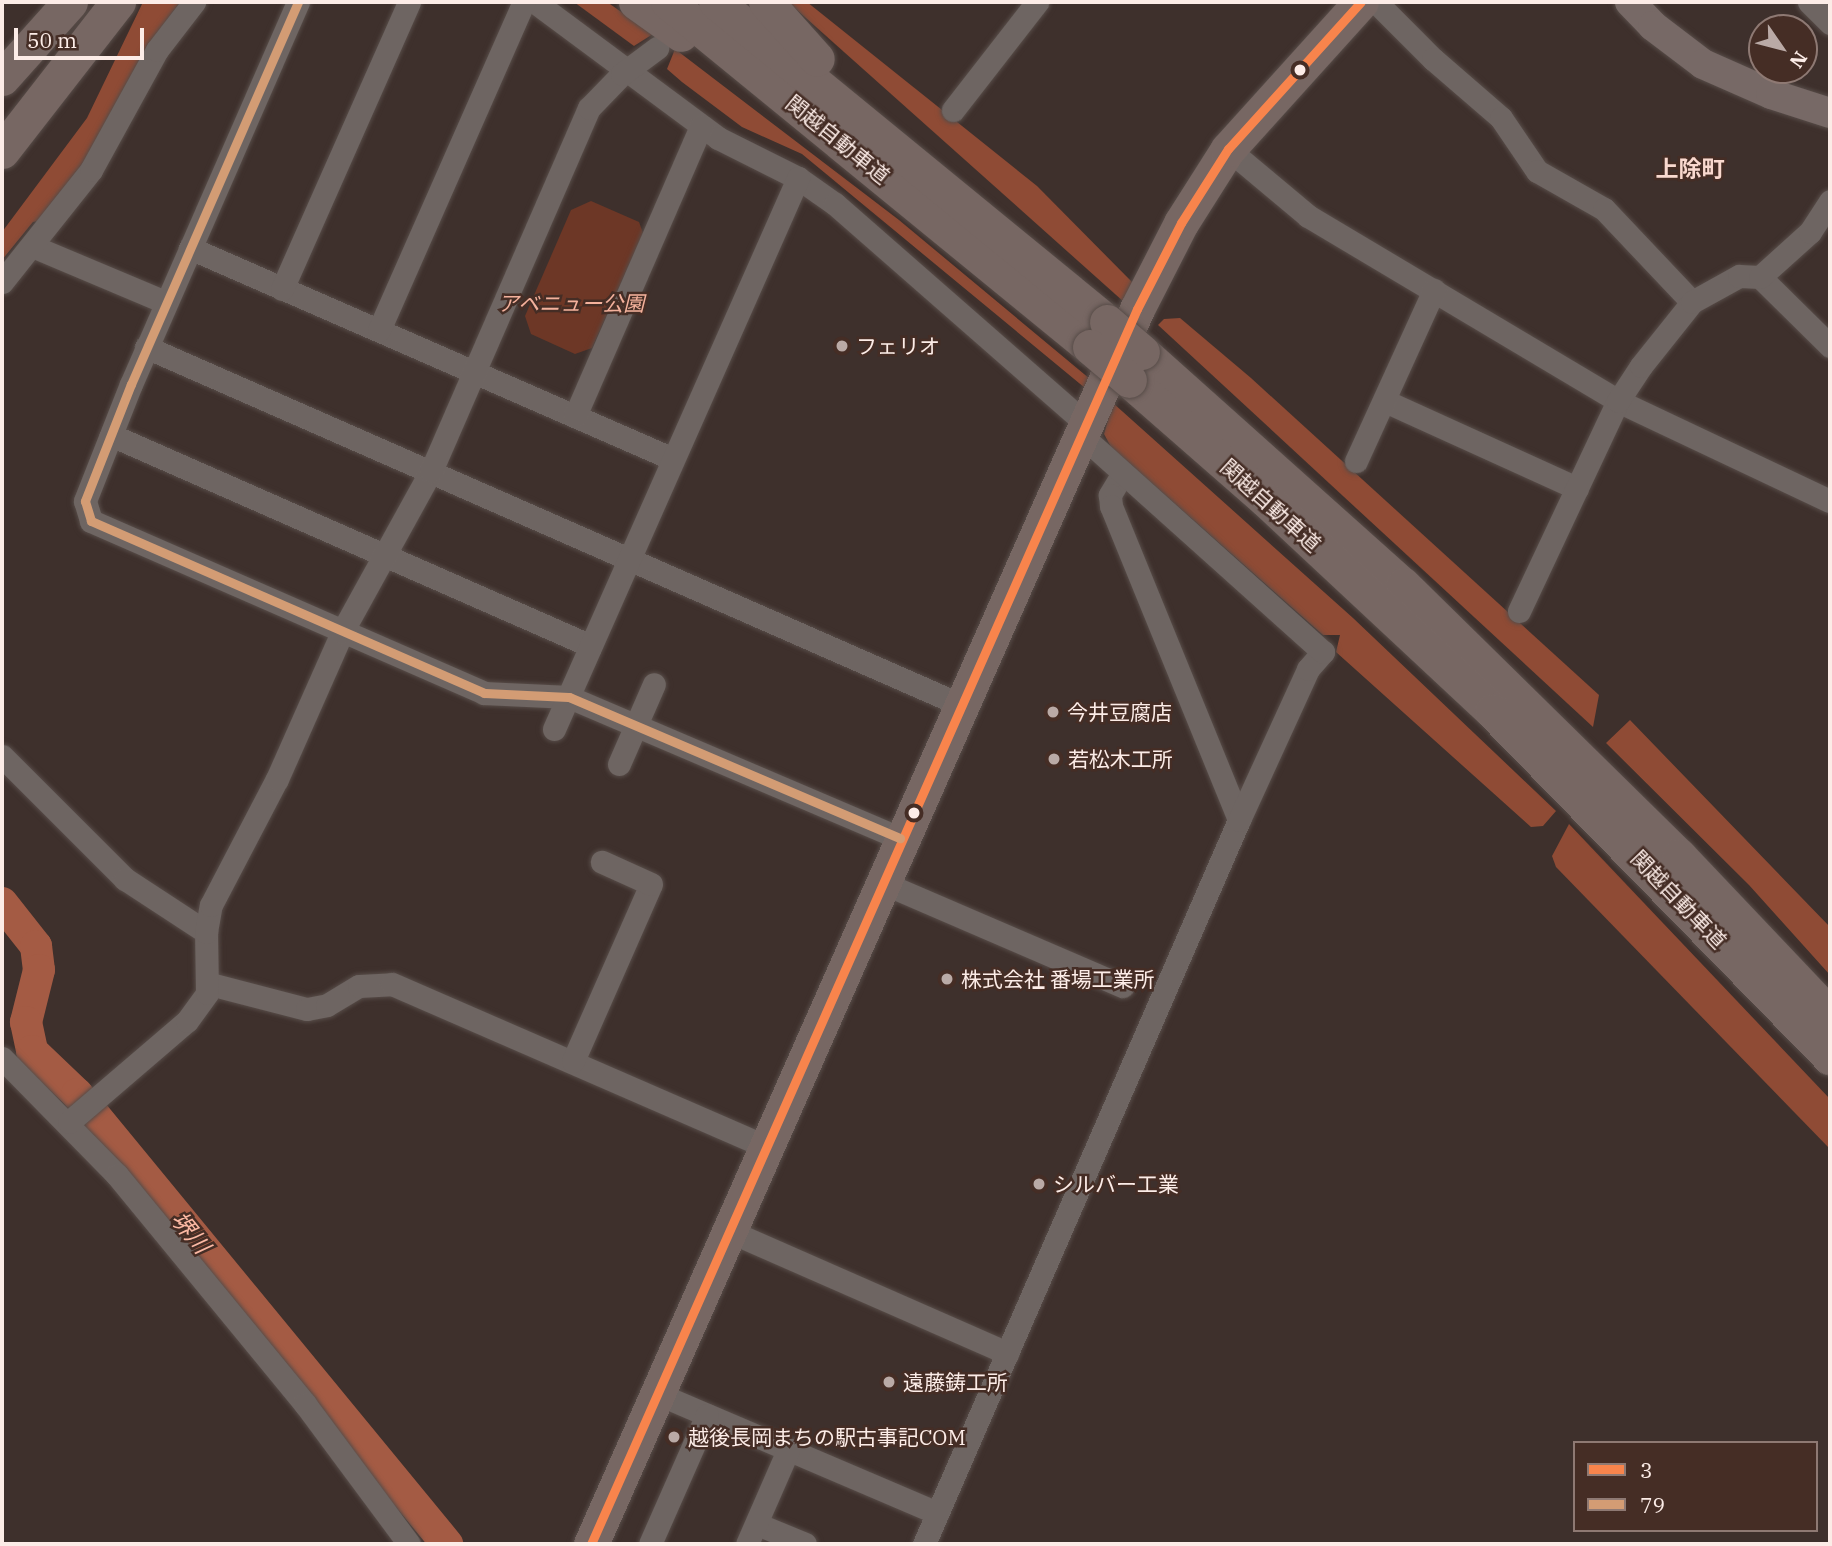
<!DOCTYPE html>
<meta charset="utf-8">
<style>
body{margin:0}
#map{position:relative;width:1832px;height:1546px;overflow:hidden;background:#3e302c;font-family:"IBM Plex Serif","Noto Sans JP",serif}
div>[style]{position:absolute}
.green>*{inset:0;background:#6d3726}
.forest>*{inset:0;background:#8f4b35}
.river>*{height:32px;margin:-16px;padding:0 16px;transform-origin:16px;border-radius:16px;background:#a45b44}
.roads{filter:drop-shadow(0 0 2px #574c48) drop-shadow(0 0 2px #574c48)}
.minor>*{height:23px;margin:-11.5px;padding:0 11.5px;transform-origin:11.5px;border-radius:11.5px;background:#6e6562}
.major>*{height:30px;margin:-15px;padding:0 15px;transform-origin:15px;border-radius:15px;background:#776966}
.highway>*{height:35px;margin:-17.5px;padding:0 17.5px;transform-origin:17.5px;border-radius:17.5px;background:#776763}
.bridges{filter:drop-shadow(0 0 2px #574c48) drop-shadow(0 0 2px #574c48)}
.highway-bridge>*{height:35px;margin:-17.5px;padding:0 17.5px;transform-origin:17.5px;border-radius:17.5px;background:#776763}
.bus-1>*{height:9px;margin:-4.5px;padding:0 4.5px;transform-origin:4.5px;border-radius:4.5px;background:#f8844c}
.bus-2>*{height:9px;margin:-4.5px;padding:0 4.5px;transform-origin:4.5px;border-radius:4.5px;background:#d39c74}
.dots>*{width:19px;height:19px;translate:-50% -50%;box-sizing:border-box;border:4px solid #452d25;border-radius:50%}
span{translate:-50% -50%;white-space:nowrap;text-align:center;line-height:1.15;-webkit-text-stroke:5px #452d25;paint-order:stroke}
.street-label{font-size:21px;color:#fcece7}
.park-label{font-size:21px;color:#f4b19c;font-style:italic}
.poi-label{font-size:21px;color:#fcece7}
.left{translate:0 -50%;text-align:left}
.neighbourhood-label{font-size:23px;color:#f9d9cf;font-weight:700}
.water-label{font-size:23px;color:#fcb9a4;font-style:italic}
.frame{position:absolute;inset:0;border:4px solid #fcece7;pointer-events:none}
.legend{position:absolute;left:1573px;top:1441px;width:245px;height:91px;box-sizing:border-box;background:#452d25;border:2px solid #8e7973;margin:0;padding:9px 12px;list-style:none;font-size:21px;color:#fcece7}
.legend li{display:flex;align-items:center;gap:14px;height:35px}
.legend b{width:35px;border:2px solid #8e7973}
.north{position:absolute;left:1748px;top:14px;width:70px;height:70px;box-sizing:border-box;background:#452d25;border:2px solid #8e7973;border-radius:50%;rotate:125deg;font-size:19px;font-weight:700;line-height:28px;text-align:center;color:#fcece7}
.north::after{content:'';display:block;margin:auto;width:24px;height:32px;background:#baaaa6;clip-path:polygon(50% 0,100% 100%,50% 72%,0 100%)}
.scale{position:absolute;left:14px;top:28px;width:130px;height:32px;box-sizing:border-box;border:4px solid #fcece7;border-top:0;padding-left:9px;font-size:21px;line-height:24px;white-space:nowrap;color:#fcece7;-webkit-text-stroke:5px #452d25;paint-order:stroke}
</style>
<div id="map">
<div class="green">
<i style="clip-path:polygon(591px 201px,639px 222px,643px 233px,592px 348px,575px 354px,531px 334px,525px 316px,571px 210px)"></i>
</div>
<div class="forest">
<i style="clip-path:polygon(143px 2px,180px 2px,150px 43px,115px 118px,47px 219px,33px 222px,2px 260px,2px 232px,87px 118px)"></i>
<i style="clip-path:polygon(574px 2px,607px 2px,653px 34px,634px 46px)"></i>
<i style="clip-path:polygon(788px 2px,807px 2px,1037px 186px,1133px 283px,1124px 302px)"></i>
<i style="clip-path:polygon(675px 49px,899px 220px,1090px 379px,1085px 388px,802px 154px,742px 127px,682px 82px,667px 69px)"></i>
<i style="clip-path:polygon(1180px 318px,1251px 378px,1599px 695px,1593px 727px,1158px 325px,1164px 319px)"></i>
<i style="clip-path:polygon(1113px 403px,1353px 618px,1556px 811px,1543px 826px,1531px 827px,1336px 652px,1340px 635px,1323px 635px,1111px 447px,1104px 434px)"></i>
<i style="clip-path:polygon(1630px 720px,1830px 927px,1830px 975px,1749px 885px,1606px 743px)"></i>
<i style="clip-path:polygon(1569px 824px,1830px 1099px,1830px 1149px,1556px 867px,1552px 856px)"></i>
</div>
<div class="river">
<i style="left:2px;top:903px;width:55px;rotate:51.7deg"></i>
<i style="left:36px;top:946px;width:24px;rotate:83deg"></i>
<i style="left:39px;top:970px;width:54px;rotate:104deg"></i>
<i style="left:26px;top:1022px;width:30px;rotate:78deg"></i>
<i style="left:32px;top:1051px;width:62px;rotate:43.7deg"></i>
<i style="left:77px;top:1094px;width:583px;rotate:50.57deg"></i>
</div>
<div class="roads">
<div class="minor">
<i style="left:298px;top:2px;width:417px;rotate:113.6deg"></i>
<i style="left:131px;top:384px;width:126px;rotate:111.5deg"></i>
<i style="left:85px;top:501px;width:21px;rotate:73deg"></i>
<i style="left:91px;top:521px;width:429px;rotate:23.6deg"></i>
<i style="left:484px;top:693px;width:85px;rotate:2.7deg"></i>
<i style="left:569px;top:697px;width:360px;rotate:23.1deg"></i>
<i style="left:535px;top:2px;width:228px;rotate:36.6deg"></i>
<i style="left:718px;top:138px;width:89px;rotate:26.6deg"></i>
<i style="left:798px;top:178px;width:45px;rotate:35.1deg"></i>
<i style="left:835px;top:204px;width:331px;rotate:41.2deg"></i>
<i style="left:1376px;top:2px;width:81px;rotate:45deg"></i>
<i style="left:1433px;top:59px;width:90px;rotate:40.9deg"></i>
<i style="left:1501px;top:118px;width:64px;rotate:55.8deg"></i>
<i style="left:1537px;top:171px;width:77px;rotate:29.6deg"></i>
<i style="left:1604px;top:209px;width:128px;rotate:46.6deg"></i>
<i style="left:1809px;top:2px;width:30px;rotate:45deg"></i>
<i style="left:953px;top:110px;width:137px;rotate:-52.1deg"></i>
<i style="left:1228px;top:149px;width:104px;rotate:39.9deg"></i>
<i style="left:1308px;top:216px;width:361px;rotate:30.8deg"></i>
<i style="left:1618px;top:401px;width:234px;rotate:25.3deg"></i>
<i style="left:32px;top:246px;width:144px;rotate:22.8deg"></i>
<i style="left:190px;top:248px;width:527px;rotate:23.6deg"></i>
<i style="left:1760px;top:277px;width:98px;rotate:44.6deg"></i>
<i style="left:2px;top:282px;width:143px;rotate:-51.5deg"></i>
<i style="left:91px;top:170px;width:137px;rotate:-61.2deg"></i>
<i style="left:157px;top:50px;width:61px;rotate:-52.4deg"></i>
<i style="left:282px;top:289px;width:314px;rotate:-66.1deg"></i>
<i style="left:379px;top:330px;width:359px;rotate:-66.2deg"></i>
<i style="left:146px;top:347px;width:888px;rotate:23.71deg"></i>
<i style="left:1385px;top:401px;width:211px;rotate:24.4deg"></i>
<i style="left:575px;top:416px;width:316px;rotate:-66.5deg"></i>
<i style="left:111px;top:435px;width:524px;rotate:23.73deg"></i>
<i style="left:1356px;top:461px;width:188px;rotate:-65.5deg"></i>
<i style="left:1123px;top:473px;width:26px;rotate:121deg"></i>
<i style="left:1110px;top:495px;width:11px;rotate:85deg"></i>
<i style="left:1111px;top:506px;width:339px;rotate:67.8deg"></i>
<i style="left:1519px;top:611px;width:232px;rotate:-64.8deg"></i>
<i style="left:1618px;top:401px;width:42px;rotate:-56.7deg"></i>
<i style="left:1641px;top:366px;width:82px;rotate:-51.4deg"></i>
<i style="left:1692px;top:302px;width:54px;rotate:-29deg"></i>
<i style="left:1739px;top:276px;width:21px;rotate:3deg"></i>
<i style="left:1760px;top:277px;width:67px;rotate:-42deg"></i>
<i style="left:1810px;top:232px;width:37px;rotate:-57deg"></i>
<i style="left:554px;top:729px;width:603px;rotate:-66.11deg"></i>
<i style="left:2px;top:756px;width:174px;rotate:45deg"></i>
<i style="left:125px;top:879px;width:97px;rotate:33.2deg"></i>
<i style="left:619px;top:764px;width:87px;rotate:-66.4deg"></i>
<i style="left:881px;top:882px;width:263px;rotate:23.3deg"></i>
<i style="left:210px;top:984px;width:100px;rotate:14.5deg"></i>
<i style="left:307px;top:1009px;width:20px;rotate:-11deg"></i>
<i style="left:327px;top:1005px;width:37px;rotate:-31deg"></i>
<i style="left:359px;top:986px;width:33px;rotate:-3deg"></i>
<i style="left:392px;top:984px;width:407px;rotate:23.5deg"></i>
<i style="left:2px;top:1058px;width:164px;rotate:45.5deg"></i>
<i style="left:117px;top:1175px;width:296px;rotate:50.6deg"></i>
<i style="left:305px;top:1404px;width:174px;rotate:53.4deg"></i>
<i style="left:573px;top:1061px;width:193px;rotate:-66.2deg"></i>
<i style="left:651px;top:884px;width:54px;rotate:-155.8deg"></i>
<i style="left:69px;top:1122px;width:155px;rotate:-40.6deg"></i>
<i style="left:187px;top:1021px;width:34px;rotate:-54deg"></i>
<i style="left:207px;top:993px;width:61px;rotate:-90.9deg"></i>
<i style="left:206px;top:932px;width:27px;rotate:-80deg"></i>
<i style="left:211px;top:905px;width:142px;rotate:-62.4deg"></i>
<i style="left:277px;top:779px;width:161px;rotate:-66.1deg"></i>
<i style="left:342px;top:632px;width:184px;rotate:-61.1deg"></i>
<i style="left:431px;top:471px;width:396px;rotate:-66.5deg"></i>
<i style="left:589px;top:108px;width:47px;rotate:-45.9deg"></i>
<i style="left:622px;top:74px;width:44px;rotate:-36.6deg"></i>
<i style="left:729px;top:1231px;width:304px;rotate:23.7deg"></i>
<i style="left:656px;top:1393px;width:306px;rotate:23.1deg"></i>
<i style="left:757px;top:1524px;width:52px;rotate:22.6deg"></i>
<i style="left:650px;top:1544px;width:141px;rotate:-66.2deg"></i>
<i style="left:747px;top:1544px;width:103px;rotate:-66.4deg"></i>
<i style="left:924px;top:1544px;width:790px;rotate:-66.49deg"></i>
<i style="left:1239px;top:820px;width:166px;rotate:-65.4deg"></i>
<i style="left:1308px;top:669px;width:23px;rotate:-49deg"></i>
<i style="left:1323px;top:652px;width:328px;rotate:-138.1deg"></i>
</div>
<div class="major">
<i style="left:1630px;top:2px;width:33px;rotate:46deg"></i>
<i style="left:1653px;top:26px;width:63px;rotate:37.2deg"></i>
<i style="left:1703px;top:64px;width:74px;rotate:23.8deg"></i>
<i style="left:1771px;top:94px;width:62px;rotate:17.9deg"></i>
</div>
<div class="highway">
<i style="left:636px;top:2px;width:55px;rotate:35.4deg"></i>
<i style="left:668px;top:2px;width:545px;rotate:39.27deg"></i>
<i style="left:716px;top:2px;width:505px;rotate:39.3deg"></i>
<i style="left:766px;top:2px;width:76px;rotate:48.2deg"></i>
<i style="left:2px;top:78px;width:102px;rotate:-48.2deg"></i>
<i style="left:2px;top:151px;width:189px;rotate:-52.1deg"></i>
<i style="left:1142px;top:352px;width:350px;rotate:41.8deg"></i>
<i style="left:1403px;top:585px;width:387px;rotate:44.5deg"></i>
<i style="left:1679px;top:856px;width:219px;rotate:46.5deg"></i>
<i style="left:1129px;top:380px;width:182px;rotate:41.2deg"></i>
<i style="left:1266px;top:500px;width:309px;rotate:43deg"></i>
<i style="left:1492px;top:711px;width:484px;rotate:45.7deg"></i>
<i style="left:591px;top:1544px;width:1350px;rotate:-66.15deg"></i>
<i style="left:1137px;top:309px;width:97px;rotate:-62.9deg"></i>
<i style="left:1181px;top:223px;width:88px;rotate:-57.6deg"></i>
<i style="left:1228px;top:149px;width:198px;rotate:-47.9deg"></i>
</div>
</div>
<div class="bridges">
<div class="highway-bridge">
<i style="left:1107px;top:322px;width:46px;rotate:40.6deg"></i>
<i style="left:1090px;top:347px;width:51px;rotate:40.2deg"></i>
</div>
</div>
<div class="bus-1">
<i style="left:591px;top:1544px;width:1350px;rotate:-66.15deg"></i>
<i style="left:1137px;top:309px;width:97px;rotate:-62.9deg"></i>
<i style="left:1181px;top:223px;width:88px;rotate:-57.6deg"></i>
<i style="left:1228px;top:149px;width:198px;rotate:-47.9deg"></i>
</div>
<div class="bus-2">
<i style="left:298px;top:2px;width:417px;rotate:113.6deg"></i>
<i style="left:131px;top:384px;width:126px;rotate:111.5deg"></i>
<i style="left:85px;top:501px;width:21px;rotate:73deg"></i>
<i style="left:91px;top:521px;width:429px;rotate:23.6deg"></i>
<i style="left:484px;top:693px;width:85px;rotate:2.7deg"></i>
<i style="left:569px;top:697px;width:360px;rotate:23.1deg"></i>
</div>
<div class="dots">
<i style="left:1300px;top:70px;background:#fcece7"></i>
<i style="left:842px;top:346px;background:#baaaa6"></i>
<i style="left:1053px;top:712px;background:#baaaa6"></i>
<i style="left:1054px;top:759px;background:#baaaa6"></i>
<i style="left:914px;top:813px;background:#fcece7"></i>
<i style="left:947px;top:979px;background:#baaaa6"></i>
<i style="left:1039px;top:1184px;background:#baaaa6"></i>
<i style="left:889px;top:1382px;background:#baaaa6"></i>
<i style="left:674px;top:1437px;background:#baaaa6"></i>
</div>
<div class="street-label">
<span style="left:838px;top:139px;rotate:39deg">関越自動車道</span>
<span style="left:1271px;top:505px;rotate:42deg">関越自動車道</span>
<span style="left:1679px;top:899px;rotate:46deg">関越自動車道</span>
</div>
<div class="park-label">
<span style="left:571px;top:303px">アベニュー公園</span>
</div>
<div class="poi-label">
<span class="left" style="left:856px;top:346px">フェリオ</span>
<span class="left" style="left:1067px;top:712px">今井豆腐店</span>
<span class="left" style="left:1068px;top:759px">若松木工所</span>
<span class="left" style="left:961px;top:979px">株式会社 番場工業所</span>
<span class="left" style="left:1053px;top:1184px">シルバー工業</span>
<span class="left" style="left:903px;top:1382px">遠藤鋳工所</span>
<span class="left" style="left:688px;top:1437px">越後長岡まちの駅古事記COM</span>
</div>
<div class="neighbourhood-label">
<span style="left:1690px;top:168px">上除町</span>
</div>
<div class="water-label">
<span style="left:191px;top:1232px;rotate:51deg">堺川</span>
</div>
<div class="frame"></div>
<ul class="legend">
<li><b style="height:9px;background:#f8844c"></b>3</li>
<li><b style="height:9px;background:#d39c74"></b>79</li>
</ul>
<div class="north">N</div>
<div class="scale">50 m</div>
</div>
